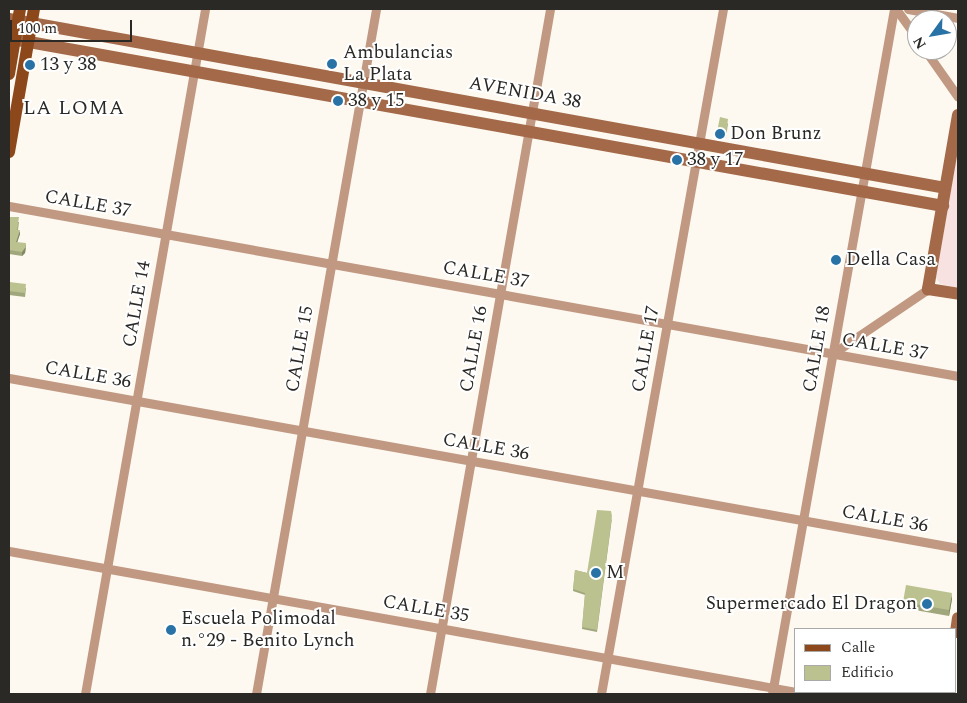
<!DOCTYPE html>
<meta charset="utf-8">
<style>
body{margin:0}
#map{position:relative;width:967px;height:703px;overflow:hidden;background:#fdf9f0;font-family:Spectral,serif}
div>[style]{position:absolute}
.green>*{inset:0;background:#f8e1e1}
.minor>*{height:9px;margin:-4.5px;padding:0 4.5px;transform-origin:4.5px;border-radius:4.5px;background:#c19983}
.secondary>*{height:12px;margin:-6px;padding:0 6px;transform-origin:6px;border-radius:6px;background:#a36949}
.primary>*{height:12px;margin:-6px;padding:0 6px;transform-origin:6px;border-radius:6px;background:#8c471b}
.wall>*{inset:0;background:#a1a77c}
.shaded-wall>*{inset:0;background:#838865}
.building>*{inset:0;background:#bbc290}
.dots>*{width:14px;height:14px;translate:-50% -50%;box-sizing:border-box;border:2px solid #fff;border-radius:50%}
span{translate:-50% -50%;white-space:nowrap;text-align:center;line-height:1.15;-webkit-text-stroke:4px #fff;paint-order:stroke}
.poi-label{font-size:19px;color:#2a2926}
.left{translate:0 -50%;text-align:left}
.right{translate:-100% -50%;text-align:right}
.street-label{font-size:19px;color:#2a2926}
.neighbourhood-label{font-size:20px;color:#2a2926;letter-spacing:1px}
.frame{position:absolute;inset:0;border:10px solid #2a2926;pointer-events:none}
.legend{position:absolute;left:794px;top:628px;width:162px;height:65px;box-sizing:border-box;background:#fff;border:1px solid #aaa9a8;margin:0;padding:6px 9px;list-style:none;font-size:15px;color:#2a2926}
.legend li{display:flex;align-items:center;gap:10px;height:25px}
.legend b{width:25px;border:1px solid #aaa9a8}
.north{position:absolute;left:907px;top:10px;width:50px;height:50px;box-sizing:border-box;background:#fff;border:1px solid #aaa9a8;border-radius:50%;rotate:238deg;font-size:14px;font-weight:700;line-height:20px;text-align:center;color:#2a2926}
.north::after{content:'';display:block;margin:auto;width:18px;height:22px;background:#2972a6;clip-path:polygon(50% 0,100% 100%,50% 72%,0 100%)}
.scale{position:absolute;left:10px;top:20px;width:122px;height:22px;box-sizing:border-box;border:2px solid #2a2926;border-top:0;padding-left:6px;font-size:15px;line-height:18px;white-space:nowrap;color:#2a2926;-webkit-text-stroke:4px #fff;paint-order:stroke}
</style>
<div id="map">
<div class="green">
<i style="clip-path:polygon(958px 148px,958px 288px,940px 284px,936px 278px)"></i>
</div>
<div class="minor">
<i style="left:896px;top:9px;width:36px;rotate:54deg"></i>
<i style="left:908px;top:9px;width:51px;rotate:10.2deg"></i>
<i style="left:925px;top:50px;width:57px;rotate:54.9deg"></i>
<i style="left:9px;top:206px;width:964px;rotate:10.16deg"></i>
<i style="left:832px;top:354px;width:116px;rotate:-34.1deg"></i>
<i style="left:9px;top:378px;width:964px;rotate:10.16deg"></i>
<i style="left:9px;top:551px;width:812px;rotate:10.15deg"></i>
<i style="left:85px;top:694px;width:695px;rotate:-80.06deg"></i>
<i style="left:256px;top:694px;width:695px;rotate:-80.06deg"></i>
<i style="left:430px;top:694px;width:695px;rotate:-80.06deg"></i>
<i style="left:601px;top:694px;width:696px;rotate:-79.9deg"></i>
<i style="left:772px;top:694px;width:696px;rotate:-79.9deg"></i>
</div>
<div class="secondary">
<i style="left:9px;top:19px;width:951px;rotate:10.23deg"></i>
<i style="left:18px;top:40px;width:940px;rotate:10.17deg"></i>
<i style="left:958px;top:115px;width:177px;rotate:99.8deg"></i>
<i style="left:928px;top:289px;width:30px;rotate:9deg"></i>
<i style="left:956px;top:632px;width:14px;rotate:-82deg"></i>
<i style="left:945px;top:694px;width:2px;rotate:-90deg"></i>
</div>
<div class="primary">
<i style="left:9px;top:74px;width:66px;rotate:-80.4deg"></i>
<i style="left:9px;top:152px;width:145px;rotate:-80.1deg"></i>
</div>
<div class="wall">
<i style="clip-path:polygon(728px 123px,726px 138px,717px 137px,717px 132px)"></i>
<i style="clip-path:polygon(9px 222px,19px 222px,18px 230px,20px 234px,17px 242px,26px 248px,25px 253px,22px 256px,9px 254px)"></i>
<i style="clip-path:polygon(9px 282px,26px 288px,25px 297px,9px 295px)"></i>
<i style="clip-path:polygon(612px 518px,597px 632px,582px 629px,585px 595px,573px 591px,575px 570px,587px 573px)"></i>
<i style="clip-path:polygon(952px 599px,949px 616px,903px 608px,903px 602px)"></i>
</div>
<div class="shaded-wall">
<i style="clip-path:polygon(20px 230px,20px 234px,16px 246px,16px 242px)"></i>
<i style="clip-path:polygon(26px 243px,25px 253px,22px 256px,22px 252px)"></i>
<i style="clip-path:polygon(952px 593px,952px 599px,949px 616px,949px 610px)"></i>
</div>
<div class="building">
<i style="clip-path:polygon(720px 117px,728px 119px,726px 134px,717px 132px)"></i>
<i style="clip-path:polygon(9px 217px,19px 217px,17px 230px,20px 230px,16px 242px,26px 243px,25px 248px,22px 252px,9px 250px)"></i>
<i style="clip-path:polygon(9px 282px,26px 284px,25px 293px,9px 291px)"></i>
<i style="clip-path:polygon(597px 510px,611px 511px,612px 516px,597px 630px,582px 627px,585px 593px,573px 589px,575px 570px,587px 573px)"></i>
<i style="clip-path:polygon(906px 585px,952px 593px,949px 610px,903px 602px)"></i>
</div>
<div class="dots">
<i style="left:332px;top:64px;background:#2972a6"></i>
<i style="left:30px;top:65px;background:#2972a6"></i>
<i style="left:338px;top:101px;background:#2972a6"></i>
<i style="left:720px;top:134px;background:#2972a6"></i>
<i style="left:677px;top:160px;background:#2972a6"></i>
<i style="left:836px;top:260px;background:#2972a6"></i>
<i style="left:596px;top:573px;background:#2972a6"></i>
<i style="left:927px;top:604px;background:#2972a6"></i>
<i style="left:171px;top:630px;background:#2972a6"></i>
</div>
<div class="poi-label">
<span class="left" style="left:343px;top:64px">Ambulancias<br>La Plata</span>
<span class="left" style="left:40px;top:65px">13 y 38</span>
<span class="left" style="left:348px;top:101px">38 y 15</span>
<span class="left" style="left:730px;top:134px">Don Brunz</span>
<span class="left" style="left:687px;top:160px">38 y 17</span>
<span class="left" style="left:846px;top:260px">Della Casa</span>
<span class="left" style="left:606px;top:573px">M</span>
<span class="right" style="left:917px;top:604px">Supermercado El Dragon</span>
<span class="left" style="left:181px;top:630px">Escuela Polimodal<br>n.°29 - Benito Lynch</span>
</div>
<div class="street-label">
<span style="left:525px;top:93px;rotate:10deg">AVENIDA 38</span>
<span style="left:88px;top:204px;rotate:10deg">CALLE 37</span>
<span style="left:486px;top:275px;rotate:10deg">CALLE 37</span>
<span style="left:137px;top:304px;rotate:-80deg">CALLE 14</span>
<span style="left:885px;top:347px;rotate:10deg">CALLE 37</span>
<span style="left:300px;top:349px;rotate:-80deg">CALLE 15</span>
<span style="left:474px;top:349px;rotate:-80deg">CALLE 16</span>
<span style="left:646px;top:349px;rotate:-80deg">CALLE 17</span>
<span style="left:817px;top:349px;rotate:-80deg">CALLE 18</span>
<span style="left:88px;top:375px;rotate:10deg">CALLE 36</span>
<span style="left:486px;top:447px;rotate:10deg">CALLE 36</span>
<span style="left:885px;top:519px;rotate:10deg">CALLE 36</span>
<span style="left:426px;top:609px;rotate:10deg">CALLE 35</span>
</div>
<div class="neighbourhood-label">
<span style="left:74px;top:108px">LA LOMA</span>
</div>
<div class="frame"></div>
<ul class="legend">
<li><b style="height:6px;background:#8c471b"></b>Calle</li>
<li><b style="height:14px;background:#bbc290"></b>Edificio</li>
</ul>
<div class="north">N</div>
<div class="scale">100 m</div>
</div>
